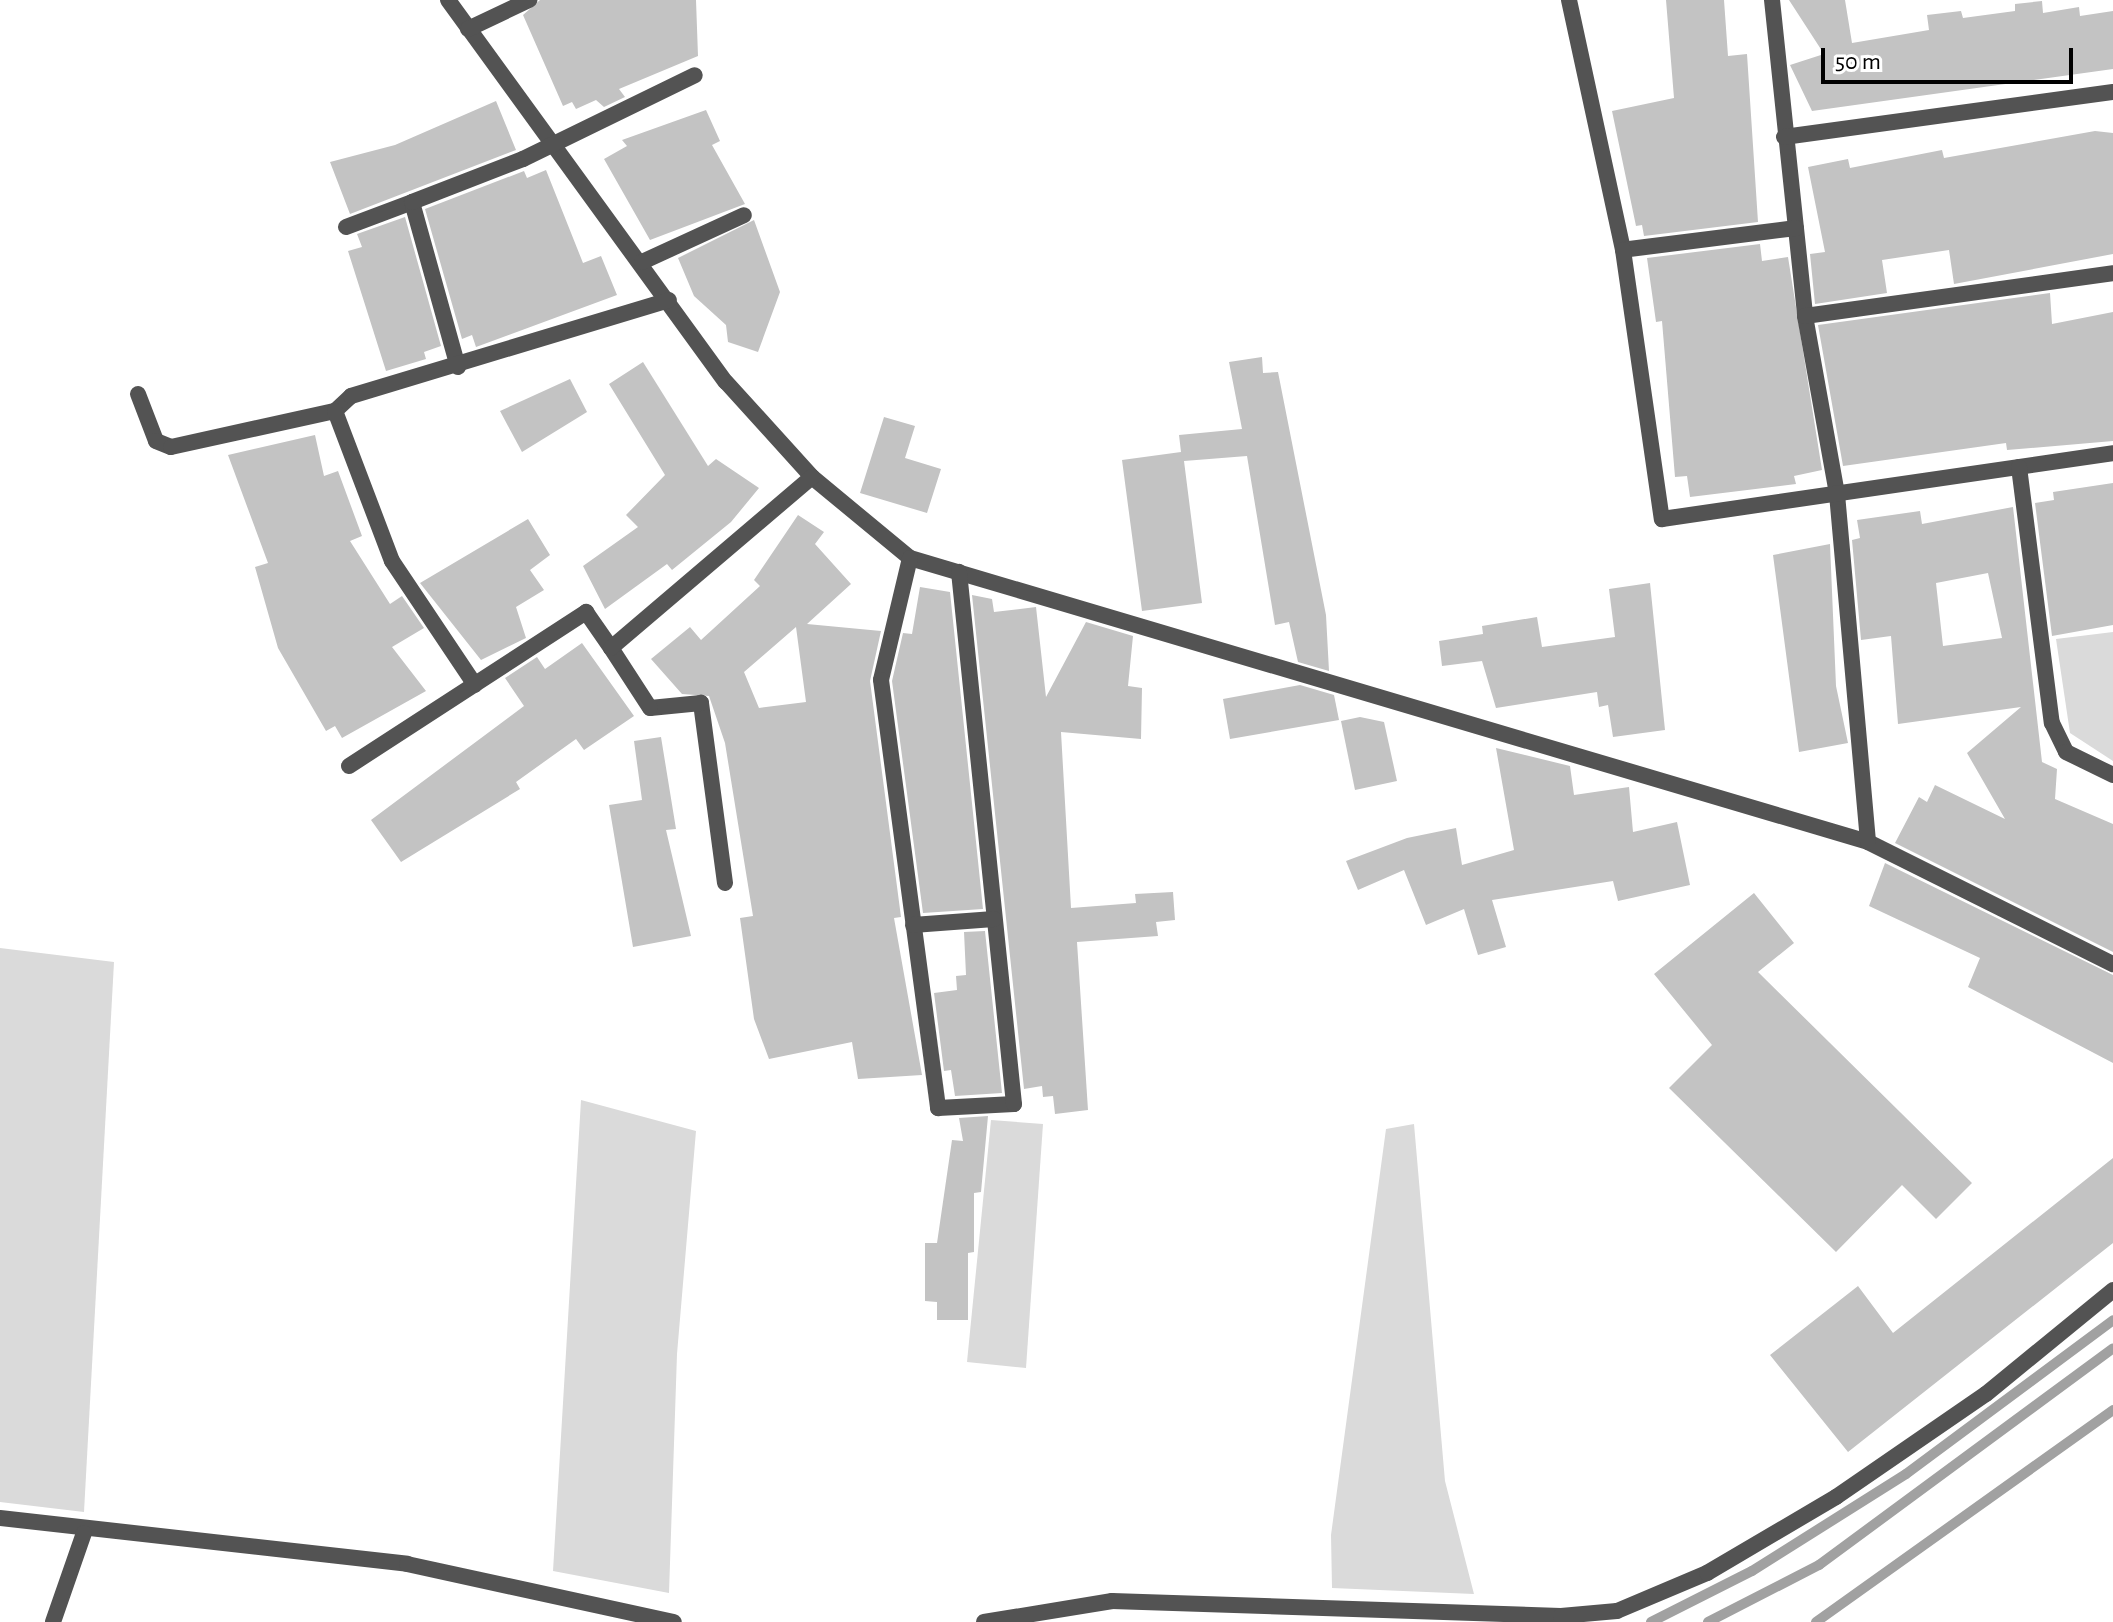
<!DOCTYPE html>
<style>
body{margin:0}
#map{position:relative;width:2113px;height:1622px;overflow:hidden;background:#fff;font-family:"Alegreya Sans",sans-serif}
div>[style]{position:absolute}
.green>*{inset:0;background:#dadada}
.stream>*{height:10px;margin:-5px;padding:0 5px;transform-origin:5px;border-radius:5px;background:#a1a1a1}
.building>*{inset:0;background:#c3c3c3}
.minor>*{height:16px;margin:-8px;padding:0 8px;transform-origin:8px;border-radius:8px;background:#535353}
span{translate:-50% -50%;white-space:nowrap;text-align:center;line-height:1.15;-webkit-text-stroke:8px #fff;paint-order:stroke}
.scale{position:absolute;left:1821px;top:48px;width:252px;height:36px;box-sizing:border-box;border:4px solid #000;border-top:0;padding-left:10px;font-size:24px;line-height:28px;white-space:nowrap;color:#000;-webkit-text-stroke:6px #fff;paint-order:stroke}
</style>
<div id="map">
<div class="green">
<i style="clip-path:polygon(2113px 632px,2113px 761px,2070px 733px,2056px 639px)"></i>
<i style="clip-path:polygon(0 948px,114px 962px,84px 1512px,0 1502px)"></i>
<i style="clip-path:polygon(581px 1100px,696px 1131px,677px 1354px,669px 1593px,553px 1571px)"></i>
<i style="clip-path:polygon(991px 1120px,1043px 1124px,1026px 1368px,967px 1362px)"></i>
<i style="clip-path:polygon(1414px 1124px,1445px 1481px,1474px 1594px,1332px 1588px,1331px 1535px,1386px 1129px)"></i>
</div>
<div class="stream">
<i style="left:1651px;top:1622px;width:113px;rotate:-26.8deg"></i>
<i style="left:1752px;top:1571px;width:182px;rotate:-32.2deg"></i>
<i style="left:1906px;top:1474px;width:258px;rotate:-36.6deg"></i>
<i style="left:1708px;top:1622px;width:125px;rotate:-27.2deg"></i>
<i style="left:1819px;top:1565px;width:365px;rotate:-36.4deg"></i>
<i style="left:1816px;top:1622px;width:365px;rotate:-35.5deg"></i>
</div>
<div class="building">
<i style="clip-path:polygon(540px 0,696px 0,698px 56px,619px 89px,625px 97px,604px 107px,596px 100px,576px 109px,572px 102px,563px 106px,523px 15px)"></i>
<i style="clip-path:polygon(1666px 0,1724px 0,1728px 56px,1747px 54px,1758px 222px,1644px 236px,1642px 225px,1636px 226px,1612px 111px,1674px 98px)"></i>
<i style="clip-path:polygon(1789px 0,1845px 0,1852px 43px,1929px 30px,1927px 15px,1961px 11px,1963px 18px,2015px 11px,2015px 4px,2042px 1px,2043px 13px,2079px 7px,2080px 16px,2113px 11px,2113px 69px,1812px 111px,1790px 65px,1824px 54px)"></i>
<i style="clip-path:polygon(496px 101px,516px 150px,350px 214px,330px 162px,395px 145px)"></i>
<i style="clip-path:polygon(706px 110px,720px 141px,712px 145px,745px 204px,650px 240px,604px 159px,627px 146px,622px 140px)"></i>
<i style="clip-path:polygon(2095px 131px,2113px 133px,2113px 254px,1954px 284px,1949px 250px,1882px 260px,1887px 293px,1815px 304px,1810px 254px,1825px 252px,1808px 167px,1848px 159px,1850px 168px,1942px 150px,1944px 158px)"></i>
<i style="clip-path:polygon(546px 170px,583px 263px,601px 256px,617px 295px,476px 347px,472px 335px,462px 339px,425px 209px,524px 171px,527px 178px)"></i>
<i style="clip-path:polygon(405px 217px,441px 346px,424px 352px,426px 359px,386px 371px,348px 251px,362px 247px,357px 234px)"></i>
<i style="clip-path:polygon(754px 220px,780px 292px,758px 352px,728px 342px,726px 325px,694px 296px,678px 258px)"></i>
<i style="clip-path:polygon(1760px 244px,1762px 261px,1788px 257px,1822px 470px,1794px 476px,1796px 484px,1690px 497px,1687px 476px,1675px 477px,1662px 321px,1656px 322px,1647px 258px)"></i>
<i style="clip-path:polygon(2050px 293px,2052px 324px,2113px 312px,2113px 441px,2007px 450px,2006px 443px,1843px 466px,1818px 325px)"></i>
<i style="clip-path:polygon(1262px 357px,1263px 373px,1278px 372px,1326px 615px,1329px 671px,1298px 662px,1289px 622px,1275px 625px,1247px 456px,1184px 461px,1202px 603px,1142px 611px,1122px 460px,1181px 452px,1179px 435px,1242px 429px,1229px 362px)"></i>
<i style="clip-path:polygon(643px 362px,708px 466px,716px 459px,759px 488px,731px 522px,672px 570px,667px 564px,605px 609px,583px 566px,638px 527px,626px 515px,665px 475px,609px 384px)"></i>
<i style="clip-path:polygon(570px 379px,587px 412px,522px 452px,500px 411px)"></i>
<i style="clip-path:polygon(884px 417px,915px 426px,905px 458px,941px 469px,927px 513px,860px 493px)"></i>
<i style="clip-path:polygon(315px 435px,324px 476px,338px 471px,362px 536px,350px 541px,390px 604px,402px 596px,424px 628px,392px 647px,426px 691px,342px 738px,335px 726px,326px 731px,278px 648px,255px 567px,268px 563px,228px 455px)"></i>
<i style="clip-path:polygon(2113px 483px,2113px 625px,2052px 636px,2035px 503px,2054px 500px,2053px 492px)"></i>
<i style="clip-path:polygon(evenodd,2013px 507px,2042px 762px,2057px 769px,2055px 799px,2113px 824px,2113px 952px,1895px 843px,1919px 797px,1927px 802px,1935px 785px,2005px 819px,1967px 753px,2021px 707px,1898px 724px,1891px 636px,1861px 640px,1852px 540px,1860px 538px,1857px 520px,1920px 511px,1922px 524px,2013px 507px,1988px 573px,2002px 638px,1943px 646px,1936px 583px,1988px 573px)"></i>
<i style="clip-path:polygon(evenodd,798px 515px,824px 532px,815px 544px,851px 584px,807px 624px,881px 631px,870px 681px,901px 917px,894px 918px,922px 1075px,858px 1079px,852px 1042px,769px 1059px,754px 1019px,740px 918px,753px 916px,725px 743px,709px 696px,682px 694px,651px 659px,690px 627px,701px 640px,760px 586px,754px 580px,798px 515px,796px 627px,806px 702px,759px 708px,744px 672px,796px 627px)"></i>
<i style="clip-path:polygon(528px 519px,550px 555px,530px 570px,544px 590px,516px 607px,526px 638px,481px 660px,420px 583px)"></i>
<i style="clip-path:polygon(1830px 544px,1836px 686px,1848px 743px,1799px 752px,1773px 555px)"></i>
<i style="clip-path:polygon(1650px 583px,1665px 730px,1613px 737px,1608px 705px,1599px 707px,1597px 692px,1496px 708px,1482px 661px,1442px 666px,1439px 641px,1483px 634px,1482px 626px,1537px 617px,1542px 647px,1615px 637px,1609px 589px)"></i>
<i style="clip-path:polygon(920px 587px,950px 592px,983px 909px,923px 913px,892px 681px,903px 633px,912px 634px)"></i>
<i style="clip-path:polygon(972px 595px,992px 599px,994px 612px,1036px 607px,1046px 697px,1086px 622px,1133px 636px,1128px 686px,1142px 688px,1141px 739px,1061px 732px,1071px 908px,1136px 903px,1135px 894px,1173px 892px,1175px 920px,1156px 922px,1158px 936px,1077px 942px,1088px 1110px,1055px 1114px,1053px 1096px,1043px 1097px,1042px 1086px,1024px 1089px)"></i>
<i style="clip-path:polygon(582px 643px,634px 716px,584px 750px,576px 739px,516px 782px,520px 789px,401px 862px,371px 820px,524px 706px,505px 678px,537px 657px,545px 669px)"></i>
<i style="clip-path:polygon(1300px 685px,1334px 695px,1339px 720px,1230px 739px,1223px 699px)"></i>
<i style="clip-path:polygon(1360px 717px,1384px 722px,1397px 781px,1355px 790px,1341px 721px)"></i>
<i style="clip-path:polygon(661px 737px,676px 829px,666px 830px,691px 936px,633px 947px,609px 805px,642px 800px,634px 741px)"></i>
<i style="clip-path:polygon(1496px 748px,1570px 766px,1574px 795px,1629px 787px,1633px 832px,1677px 822px,1690px 885px,1618px 901px,1613px 881px,1492px 900px,1506px 947px,1478px 955px,1464px 909px,1426px 925px,1404px 870px,1358px 890px,1346px 861px,1407px 838px,1456px 828px,1462px 865px,1514px 850px)"></i>
<i style="clip-path:polygon(1885px 863px,2113px 975px,2113px 1063px,1968px 987px,1980px 958px,1869px 906px)"></i>
<i style="clip-path:polygon(1754px 893px,1794px 943px,1758px 972px,1972px 1183px,1936px 1219px,1902px 1185px,1836px 1252px,1669px 1088px,1712px 1045px,1654px 974px)"></i>
<i style="clip-path:polygon(985px 931px,1002px 1093px,955px 1096px,951px 1070px,944px 1071px,934px 993px,957px 990px,956px 976px,966px 975px,964px 932px)"></i>
<i style="clip-path:polygon(988px 1116px,981px 1192px,974px 1193px,974px 1252px,968px 1253px,968px 1320px,937px 1320px,937px 1302px,925px 1301px,925px 1243px,937px 1243px,952px 1140px,963px 1141px,959px 1118px)"></i>
<i style="clip-path:polygon(2113px 1158px,2113px 1243px,1848px 1452px,1770px 1355px,1858px 1286px,1893px 1333px)"></i>
</div>
<div class="minor">
<i style="left:448px;top:0;width:472px;rotate:54deg"></i>
<i style="left:726px;top:382px;width:128px;rotate:47.8deg"></i>
<i style="left:812px;top:477px;width:127px;rotate:39.6deg"></i>
<i style="left:910px;top:558px;width:999px;rotate:16.51deg"></i>
<i style="left:1868px;top:842px;width:274px;rotate:26.5deg"></i>
<i style="left:1569px;top:0;width:256px;rotate:77.8deg"></i>
<i style="left:1772px;top:0;width:318px;rotate:84deg"></i>
<i style="left:1805px;top:316px;width:181px;rotate:79.8deg"></i>
<i style="left:1837px;top:494px;width:349px;rotate:84.9deg"></i>
<i style="left:468px;top:29px;width:68px;rotate:-25.4deg"></i>
<i style="left:1784px;top:137px;width:332px;rotate:-7.8deg"></i>
<i style="left:346px;top:227px;width:71px;rotate:-20.7deg"></i>
<i style="left:1796px;top:228px;width:174px;rotate:172.8deg"></i>
<i style="left:1623px;top:250px;width:272px;rotate:81.8deg"></i>
<i style="left:1662px;top:519px;width:456px;rotate:-8.3deg"></i>
<i style="left:642px;top:262px;width:112px;rotate:-24.7deg"></i>
<i style="left:1805px;top:316px;width:311px;rotate:-7.9deg"></i>
<i style="left:458px;top:367px;width:171px;rotate:-105.6deg"></i>
<i style="left:412px;top:202px;width:119px;rotate:-21.2deg"></i>
<i style="left:523px;top:159px;width:191px;rotate:-26deg"></i>
<i style="left:138px;top:394px;width:50px;rotate:69deg"></i>
<i style="left:156px;top:441px;width:16px;rotate:22deg"></i>
<i style="left:171px;top:447px;width:168px;rotate:-12.4deg"></i>
<i style="left:335px;top:411px;width:22px;rotate:-43deg"></i>
<i style="left:351px;top:396px;width:332px;rotate:-16.8deg"></i>
<i style="left:335px;top:411px;width:160px;rotate:69.2deg"></i>
<i style="left:392px;top:561px;width:149px;rotate:56.2deg"></i>
<i style="left:2019px;top:467px;width:258px;rotate:82.7deg"></i>
<i style="left:2052px;top:723px;width:32px;rotate:64deg"></i>
<i style="left:2066px;top:752px;width:52px;rotate:26.1deg"></i>
<i style="left:910px;top:558px;width:125px;rotate:103.4deg"></i>
<i style="left:881px;top:680px;width:432px;rotate:82.4deg"></i>
<i style="left:938px;top:1108px;width:76px;rotate:-3deg"></i>
<i style="left:1014px;top:1104px;width:535px;rotate:-95.9deg"></i>
<i style="left:349px;top:766px;width:283px;rotate:-33deg"></i>
<i style="left:586px;top:612px;width:44px;rotate:55.2deg"></i>
<i style="left:725px;top:883px;width:182px;rotate:-97.6deg"></i>
<i style="left:701px;top:703px;width:51px;rotate:174.4deg"></i>
<i style="left:650px;top:708px;width:72px;rotate:-123deg"></i>
<i style="left:611px;top:648px;width:264px;rotate:-40.4deg"></i>
<i style="left:913px;top:925px;width:81px;rotate:-4.2deg"></i>
<i style="left:0;top:1518px;width:410px;rotate:6.4deg"></i>
<i style="left:407px;top:1564px;width:273px;rotate:12.3deg"></i>
<i style="left:53px;top:1622px;width:94px;rotate:-70.8deg"></i>
<i style="left:984px;top:1622px;width:130px;rotate:-9.3deg"></i>
<i style="left:1112px;top:1601px;width:449px;rotate:1.9deg"></i>
<i style="left:1561px;top:1616px;width:56px;rotate:-5.1deg"></i>
<i style="left:1617px;top:1611px;width:98px;rotate:-22.9deg"></i>
<i style="left:1707px;top:1573px;width:150px;rotate:-30.5deg"></i>
<i style="left:1836px;top:1497px;width:182px;rotate:-34.5deg"></i>
<i style="left:1986px;top:1394px;width:164px;rotate:-39.3deg"></i>
</div>
<div class="scale">50 m</div>
</div>
